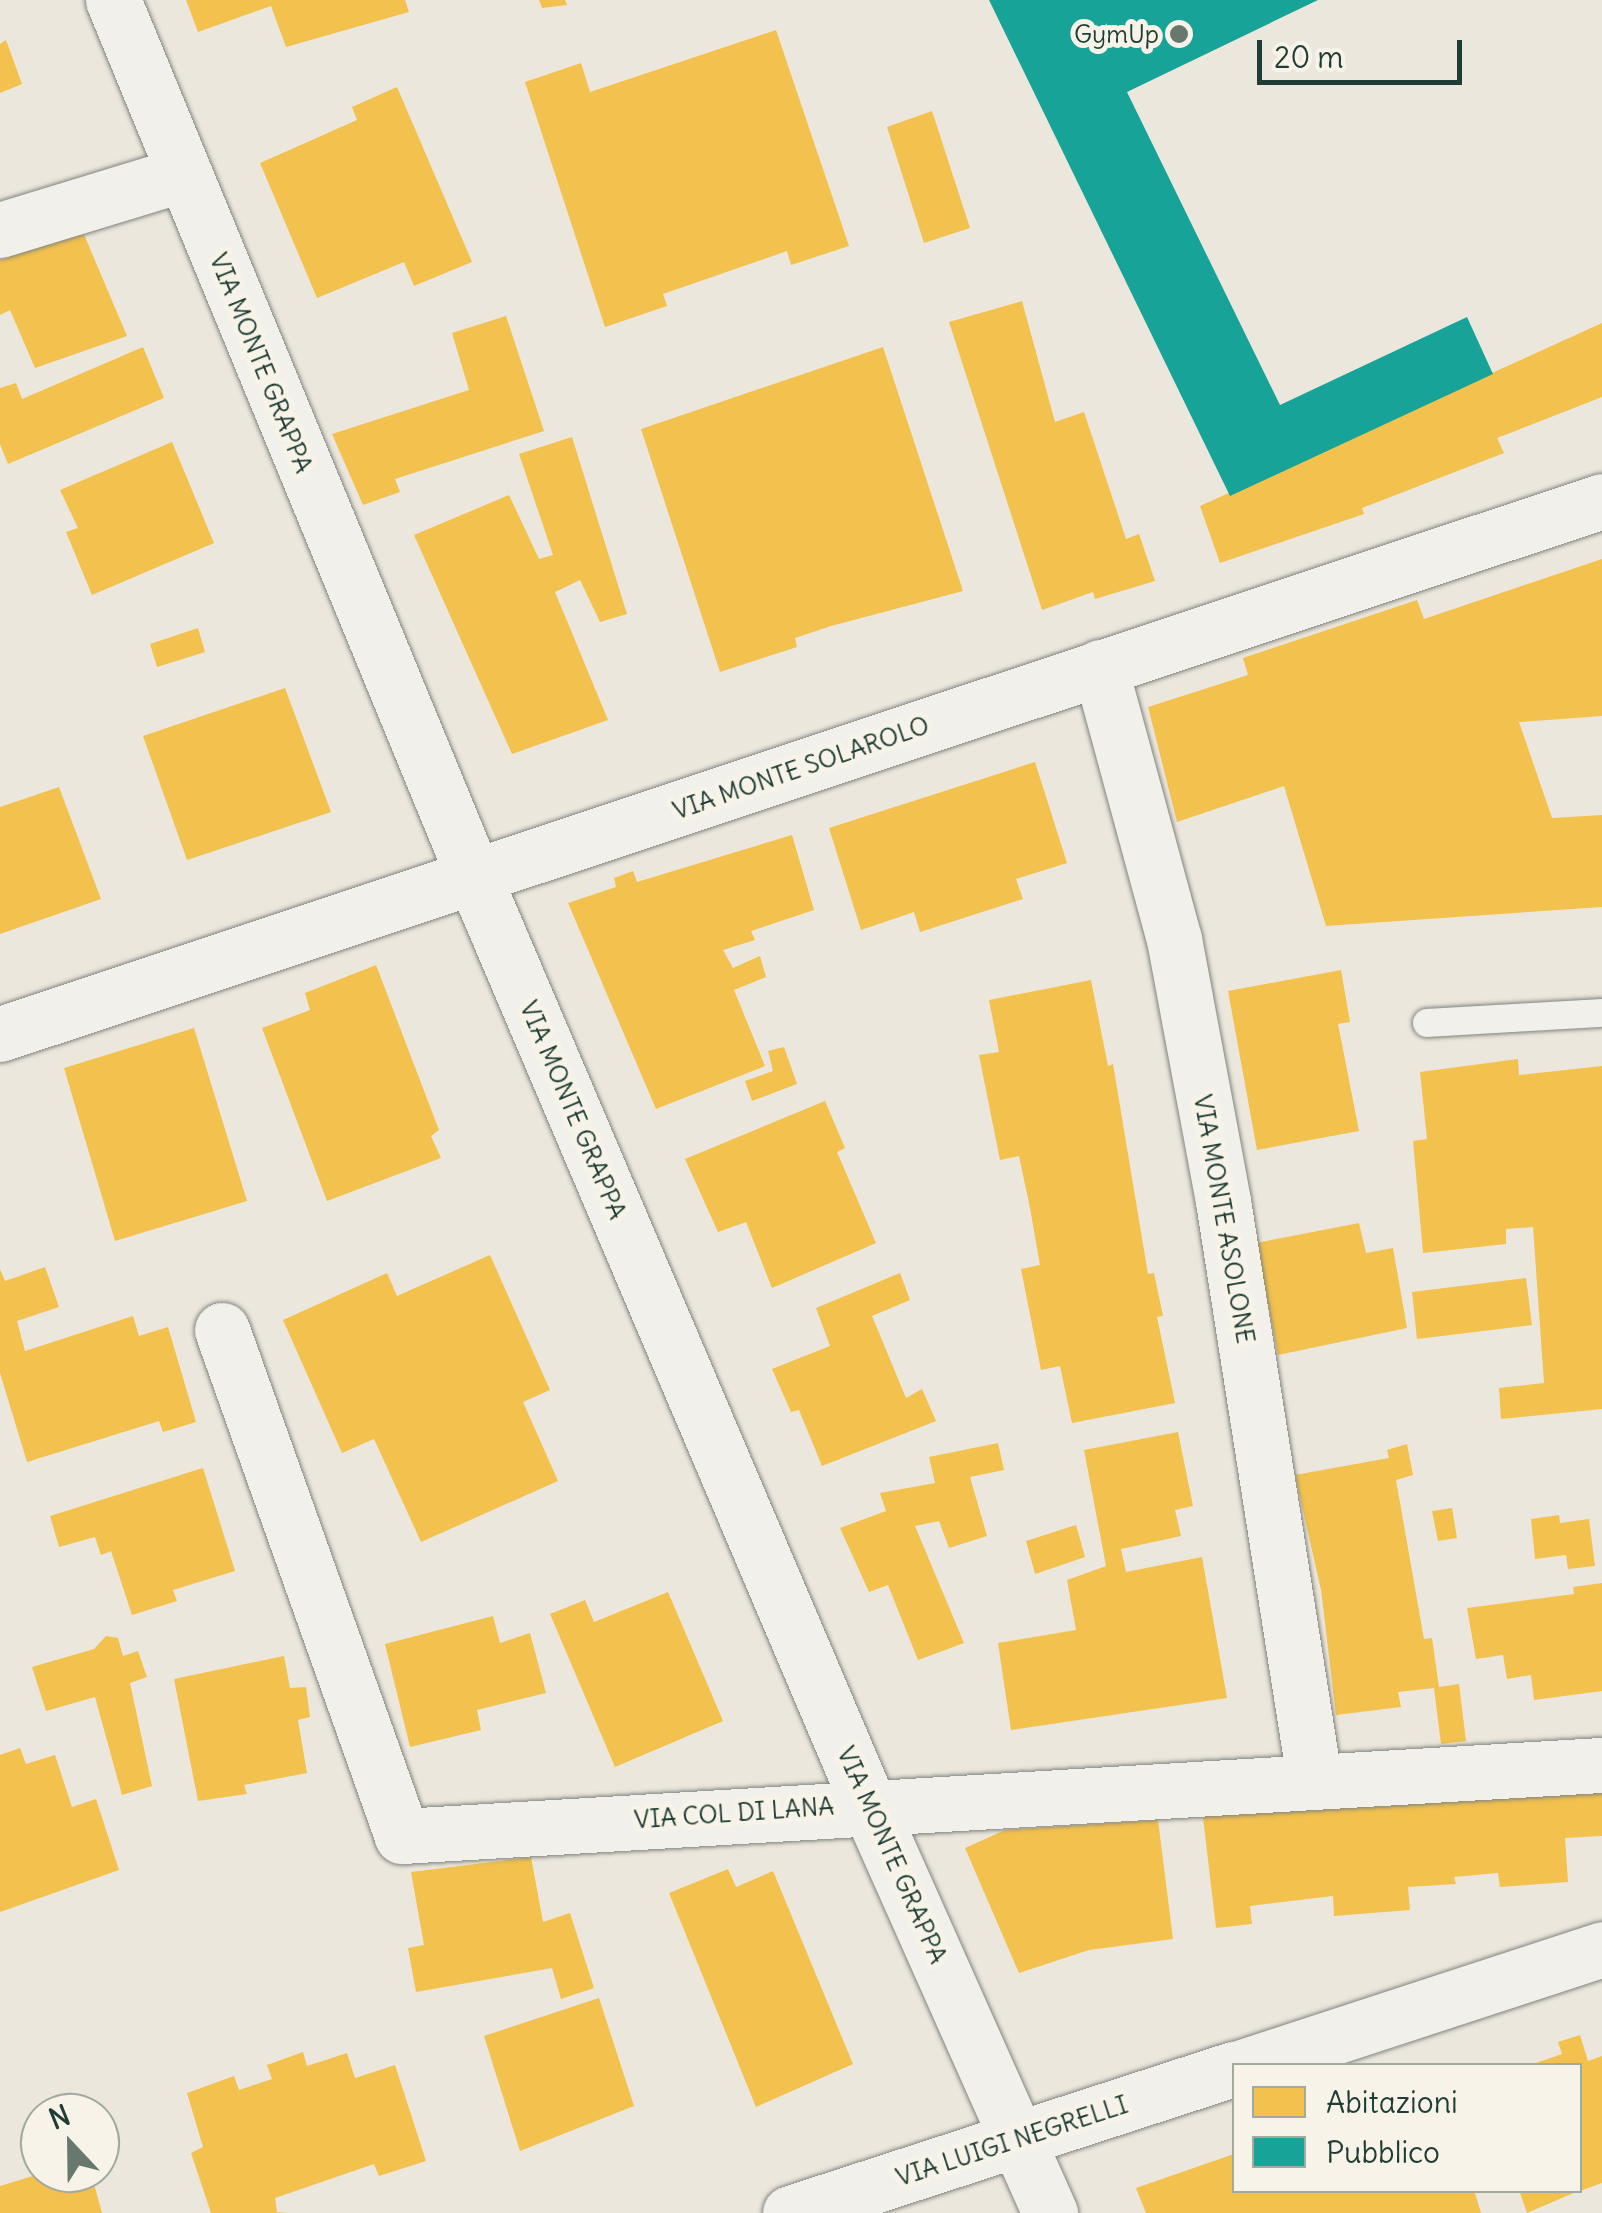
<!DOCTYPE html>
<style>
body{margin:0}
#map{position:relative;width:1602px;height:2213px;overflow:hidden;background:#ece7dd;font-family:Delius,sans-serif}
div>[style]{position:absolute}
.homes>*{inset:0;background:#f2c14e}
.public>*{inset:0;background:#17a398}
.roads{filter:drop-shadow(0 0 2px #81847e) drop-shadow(0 0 2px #81847e)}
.lane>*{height:28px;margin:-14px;padding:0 14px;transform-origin:14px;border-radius:14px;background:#f1f0eb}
.street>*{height:55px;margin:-27.5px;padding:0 27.5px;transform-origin:27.5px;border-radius:27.5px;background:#f1f0eb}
.dots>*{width:28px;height:28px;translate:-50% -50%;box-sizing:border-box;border:5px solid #f7f3e8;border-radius:50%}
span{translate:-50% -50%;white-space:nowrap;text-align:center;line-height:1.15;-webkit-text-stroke:10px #f7f3e8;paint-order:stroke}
.poi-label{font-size:25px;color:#1f3d34}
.right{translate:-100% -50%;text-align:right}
.street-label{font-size:25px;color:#1f3d34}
.legend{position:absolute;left:1232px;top:2063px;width:350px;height:130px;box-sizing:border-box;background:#f7f3e8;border:2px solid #a1aaa0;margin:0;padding:12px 18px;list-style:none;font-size:30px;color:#1f3d34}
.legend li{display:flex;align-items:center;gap:20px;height:50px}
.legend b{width:50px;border:2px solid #a1aaa0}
.north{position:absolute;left:20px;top:2093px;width:100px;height:100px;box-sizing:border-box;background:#f7f3e8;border:2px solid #a1aaa0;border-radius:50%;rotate:338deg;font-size:28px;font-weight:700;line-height:40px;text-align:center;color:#1f3d34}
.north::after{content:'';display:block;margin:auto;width:35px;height:45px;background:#67786f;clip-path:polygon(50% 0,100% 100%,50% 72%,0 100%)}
.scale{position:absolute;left:1257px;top:40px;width:205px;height:45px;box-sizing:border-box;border:5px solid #1f3d34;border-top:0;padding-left:12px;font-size:30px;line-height:35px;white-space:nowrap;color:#1f3d34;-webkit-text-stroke:8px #f7f3e8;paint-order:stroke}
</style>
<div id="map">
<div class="homes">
<i style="clip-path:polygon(186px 0,405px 0,409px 12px,286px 47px,271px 6px,198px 32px)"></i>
<i style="clip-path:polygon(539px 0,565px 0,567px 5px,542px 8px)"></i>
<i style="clip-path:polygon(776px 30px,849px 246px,791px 265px,787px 251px,663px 294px,667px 306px,605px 327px,525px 82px,581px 63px,590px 92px)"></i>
<i style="clip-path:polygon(6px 40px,22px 84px,0 93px,0 44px)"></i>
<i style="clip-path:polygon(397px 87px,472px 262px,414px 286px,404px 262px,317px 298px,260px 163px,357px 120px,352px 107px)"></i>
<i style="clip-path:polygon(932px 111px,970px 228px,924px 243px,887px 127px)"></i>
<i style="clip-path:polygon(80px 225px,127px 336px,35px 368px,10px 310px,0 315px,0 260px)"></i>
<i style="clip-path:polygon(1022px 301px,1055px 422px,1084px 412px,1126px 539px,1139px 534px,1155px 581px,1095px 599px,1093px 592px,1042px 610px,949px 322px)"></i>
<i style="clip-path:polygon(506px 316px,544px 431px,395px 479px,400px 492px,363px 505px,332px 434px,469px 390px,452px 333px)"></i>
<i style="clip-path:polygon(1602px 323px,1602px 397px,1497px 438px,1504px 453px,1362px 508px,1364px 514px,1220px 563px,1200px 506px)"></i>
<i style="clip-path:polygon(143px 347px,164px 398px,8px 464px,0 444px,0 388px,16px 383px,22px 399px)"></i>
<i style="clip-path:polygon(883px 347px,963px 591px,831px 626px,795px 638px,797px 647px,720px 672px,641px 429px)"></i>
<i style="clip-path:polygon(572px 437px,627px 614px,600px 622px,580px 580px,555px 592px,608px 720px,512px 754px,414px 535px,509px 495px,539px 559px,553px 555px,519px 454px)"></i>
<i style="clip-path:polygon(172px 442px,214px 543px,92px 595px,66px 532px,78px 528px,60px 490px)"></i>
<i style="clip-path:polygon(1602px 559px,1602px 716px,1519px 722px,1552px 818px,1602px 815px,1602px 907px,1326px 926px,1284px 786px,1177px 822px,1148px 707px,1248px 675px,1243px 658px,1417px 600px,1424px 619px)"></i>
<i style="clip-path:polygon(198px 628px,205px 652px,157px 667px,150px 644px)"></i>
<i style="clip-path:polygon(285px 688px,331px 812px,187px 860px,143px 736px)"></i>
<i style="clip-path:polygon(1035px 762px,1067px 863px,1016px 879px,1023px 899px,920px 932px,914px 912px,861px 930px,829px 828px)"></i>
<i style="clip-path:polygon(59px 787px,101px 899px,0 934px,0 807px)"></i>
<i style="clip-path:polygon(792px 835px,814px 910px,751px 931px,755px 940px,723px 950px,733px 968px,760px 956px,766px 977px,734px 990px,765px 1066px,656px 1109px,568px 903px,616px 887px,614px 878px,633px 871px,637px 882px)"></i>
<i style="clip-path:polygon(376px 965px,439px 1130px,431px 1136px,441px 1158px,327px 1201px,262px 1028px,310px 1010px,305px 993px)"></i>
<i style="clip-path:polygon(1341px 970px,1350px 1022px,1338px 1024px,1359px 1131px,1257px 1150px,1228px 991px)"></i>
<i style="clip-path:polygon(1091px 980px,1108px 1066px,1113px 1064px,1148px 1274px,1154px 1273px,1163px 1316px,1157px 1317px,1175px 1403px,1072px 1423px,1060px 1366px,1041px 1370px,1021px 1269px,1040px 1265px,1030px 1208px,1019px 1156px,1000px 1160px,979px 1055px,999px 1052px,989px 1000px)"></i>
<i style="clip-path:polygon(194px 1028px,247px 1201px,115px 1241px,64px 1068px)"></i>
<i style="clip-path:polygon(784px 1047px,797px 1084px,752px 1101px,745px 1081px,773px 1071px,768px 1051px)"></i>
<i style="clip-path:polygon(1518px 1059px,1519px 1075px,1602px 1066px,1602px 1409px,1501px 1419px,1499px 1388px,1544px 1383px,1533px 1227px,1506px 1229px,1506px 1244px,1423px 1253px,1413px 1141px,1427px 1139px,1420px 1072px)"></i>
<i style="clip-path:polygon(825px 1101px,845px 1148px,837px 1152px,876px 1243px,772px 1288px,746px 1222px,718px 1232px,685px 1159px)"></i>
<i style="clip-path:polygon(1359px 1223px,1366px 1253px,1393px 1248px,1407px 1328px,1278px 1355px,1256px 1243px)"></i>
<i style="clip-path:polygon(490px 1255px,550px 1390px,523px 1402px,558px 1481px,421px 1542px,374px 1439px,342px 1453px,283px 1320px,387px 1273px,397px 1296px)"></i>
<i style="clip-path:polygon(45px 1267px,59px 1307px,17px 1321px,25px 1351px,133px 1316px,139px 1336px,168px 1327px,196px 1422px,163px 1432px,159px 1421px,27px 1462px,0 1373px,0 1269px,5px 1281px)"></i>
<i style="clip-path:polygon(900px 1273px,910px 1300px,872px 1316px,906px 1398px,922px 1389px,936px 1421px,822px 1466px,799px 1410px,791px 1412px,772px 1369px,830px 1346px,816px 1308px)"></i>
<i style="clip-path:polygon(1526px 1278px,1532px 1325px,1417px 1339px,1412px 1292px)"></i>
<i style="clip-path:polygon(1178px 1432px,1193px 1506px,1175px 1510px,1181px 1536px,1121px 1549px,1126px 1572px,1202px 1557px,1227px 1698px,1011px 1730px,998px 1643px,1076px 1630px,1067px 1580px,1106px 1566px,1084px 1450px)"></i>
<i style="clip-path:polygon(998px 1443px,1004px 1470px,970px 1477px,987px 1536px,949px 1548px,939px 1521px,915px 1526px,964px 1643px,918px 1660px,888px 1585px,869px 1592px,840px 1528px,886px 1511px,880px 1493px,935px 1483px,929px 1457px)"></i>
<i style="clip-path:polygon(1407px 1444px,1413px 1475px,1396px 1480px,1424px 1639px,1432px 1638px,1439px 1687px,1459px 1684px,1466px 1741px,1441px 1744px,1434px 1688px,1398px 1692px,1401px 1707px,1336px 1715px,1321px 1590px,1295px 1475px,1389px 1458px,1387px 1450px)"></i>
<i style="clip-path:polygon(203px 1468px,235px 1571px,173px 1590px,177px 1601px,132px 1615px,111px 1551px,101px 1555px,95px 1537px,59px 1547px,50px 1516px)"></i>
<i style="clip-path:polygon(1452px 1508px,1457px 1538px,1438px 1541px,1432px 1511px)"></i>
<i style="clip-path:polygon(1559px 1515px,1560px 1523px,1589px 1519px,1595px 1566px,1568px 1569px,1566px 1555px,1535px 1559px,1531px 1519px)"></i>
<i style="clip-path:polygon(1076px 1525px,1085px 1557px,1035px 1574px,1026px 1541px)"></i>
<i style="clip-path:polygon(1602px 1583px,1602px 1691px,1534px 1700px,1531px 1675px,1507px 1679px,1503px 1655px,1476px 1659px,1467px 1608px,1574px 1594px,1573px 1587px)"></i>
<i style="clip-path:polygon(668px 1592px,723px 1721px,615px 1767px,550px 1614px,585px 1600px,594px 1622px)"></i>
<i style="clip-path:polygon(493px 1616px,500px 1643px,530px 1633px,546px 1693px,477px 1710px,481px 1730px,410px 1747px,385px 1644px)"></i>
<i style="clip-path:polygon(106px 1636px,118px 1638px,123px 1656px,138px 1651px,147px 1677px,130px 1683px,152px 1786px,122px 1795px,95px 1697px,46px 1711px,32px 1667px,94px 1649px)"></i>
<i style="clip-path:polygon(284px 1656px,290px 1688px,306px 1687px,310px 1717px,298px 1720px,307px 1773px,244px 1785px,247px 1794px,198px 1801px,174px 1679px)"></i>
<i style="clip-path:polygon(20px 1748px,26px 1764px,55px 1755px,72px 1807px,96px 1799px,119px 1870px,0 1912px,0 1755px)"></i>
<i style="clip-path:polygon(1602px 1787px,1602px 1836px,1565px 1838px,1568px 1882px,1500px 1887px,1498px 1873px,1454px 1877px,1456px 1884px,1408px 1887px,1410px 1910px,1334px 1916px,1333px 1896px,1250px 1906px,1252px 1924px,1216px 1928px,1202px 1809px)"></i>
<i style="clip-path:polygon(1158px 1820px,1173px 1939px,1089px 1950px,1019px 1973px,965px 1848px,1005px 1830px)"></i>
<i style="clip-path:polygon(531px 1857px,543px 1922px,570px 1913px,594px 1988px,561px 1999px,552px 1968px,416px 1992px,408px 1948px,424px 1945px,411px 1872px)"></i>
<i style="clip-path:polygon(728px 1869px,736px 1887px,773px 1871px,853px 2064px,756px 2107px,669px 1893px)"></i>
<i style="clip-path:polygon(599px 1998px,634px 2106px,520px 2151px,484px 2036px)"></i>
<i style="clip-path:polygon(1580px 2035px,1588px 2061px,1602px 2056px,1602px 2183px,1580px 2191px,1580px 2066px,1530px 2065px,1562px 2054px,1558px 2042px)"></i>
<i style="clip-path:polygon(303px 2052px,307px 2066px,347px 2053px,355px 2078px,395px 2065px,426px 2161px,379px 2176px,374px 2164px,275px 2198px,277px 2212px,289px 2213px,211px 2213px,191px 2153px,203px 2147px,187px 2093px,234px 2076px,239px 2090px,272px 2079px,267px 2065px)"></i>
<i style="clip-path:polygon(40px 2149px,40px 2173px,91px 2173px,102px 2213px,0 2213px,0 2186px,36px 2175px,30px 2157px)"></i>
<i style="clip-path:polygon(1234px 2154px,1234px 2190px,1474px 2190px,1481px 2213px,1146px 2213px,1136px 2188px)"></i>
<i style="clip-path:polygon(1519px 2190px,1578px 2190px,1578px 2191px,1527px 2213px)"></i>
</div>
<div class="public">
<i style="clip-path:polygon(989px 0,1318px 0,1127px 92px,1280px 405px,1467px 317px,1493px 374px,1230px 496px)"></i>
</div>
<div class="roads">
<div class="lane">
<i style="left:1427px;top:1023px;width:175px;rotate:-3.3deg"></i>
</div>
<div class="street">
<i style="left:113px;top:0;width:948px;rotate:67.63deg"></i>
<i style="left:474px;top:877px;width:1007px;rotate:66.97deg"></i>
<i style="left:868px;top:1804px;width:448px;rotate:66deg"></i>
<i style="left:0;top:230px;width:191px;rotate:-17deg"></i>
<i style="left:1100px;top:667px;width:282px;rotate:74.8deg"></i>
<i style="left:1174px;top:939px;width:267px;rotate:79.4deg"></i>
<i style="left:1223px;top:1201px;width:584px;rotate:81.04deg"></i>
<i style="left:0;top:1034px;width:1688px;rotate:-18.4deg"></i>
<i style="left:222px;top:1330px;width:537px;rotate:70.42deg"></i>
<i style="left:402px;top:1836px;width:1202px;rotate:-3.39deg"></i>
<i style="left:1245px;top:2066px;width:376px;rotate:-18.1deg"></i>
<i style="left:790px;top:2213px;width:467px;rotate:-18deg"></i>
</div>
</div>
<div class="dots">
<i style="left:1179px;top:34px;background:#67786f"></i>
</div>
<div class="poi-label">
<span class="right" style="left:1159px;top:34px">GymUp</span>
</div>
<div class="street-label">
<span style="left:261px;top:363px;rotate:68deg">VIA MONTE GRAPPA</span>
<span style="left:801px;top:768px;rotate:-19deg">VIA MONTE SOLAROLO</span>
<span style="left:573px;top:1110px;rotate:67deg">VIA MONTE GRAPPA</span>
<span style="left:1224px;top:1219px;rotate:80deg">VIA MONTE ASOLONE</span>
<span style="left:734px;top:1813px;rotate:-4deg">VIA COL DI LANA</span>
<span style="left:892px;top:1855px;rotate:66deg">VIA MONTE GRAPPA</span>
<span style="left:1012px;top:2141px;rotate:-18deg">VIA LUIGI NEGRELLI</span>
</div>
<ul class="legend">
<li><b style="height:28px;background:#f2c14e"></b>Abitazioni</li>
<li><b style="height:28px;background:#17a398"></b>Pubblico</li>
</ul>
<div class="north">N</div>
<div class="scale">20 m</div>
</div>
